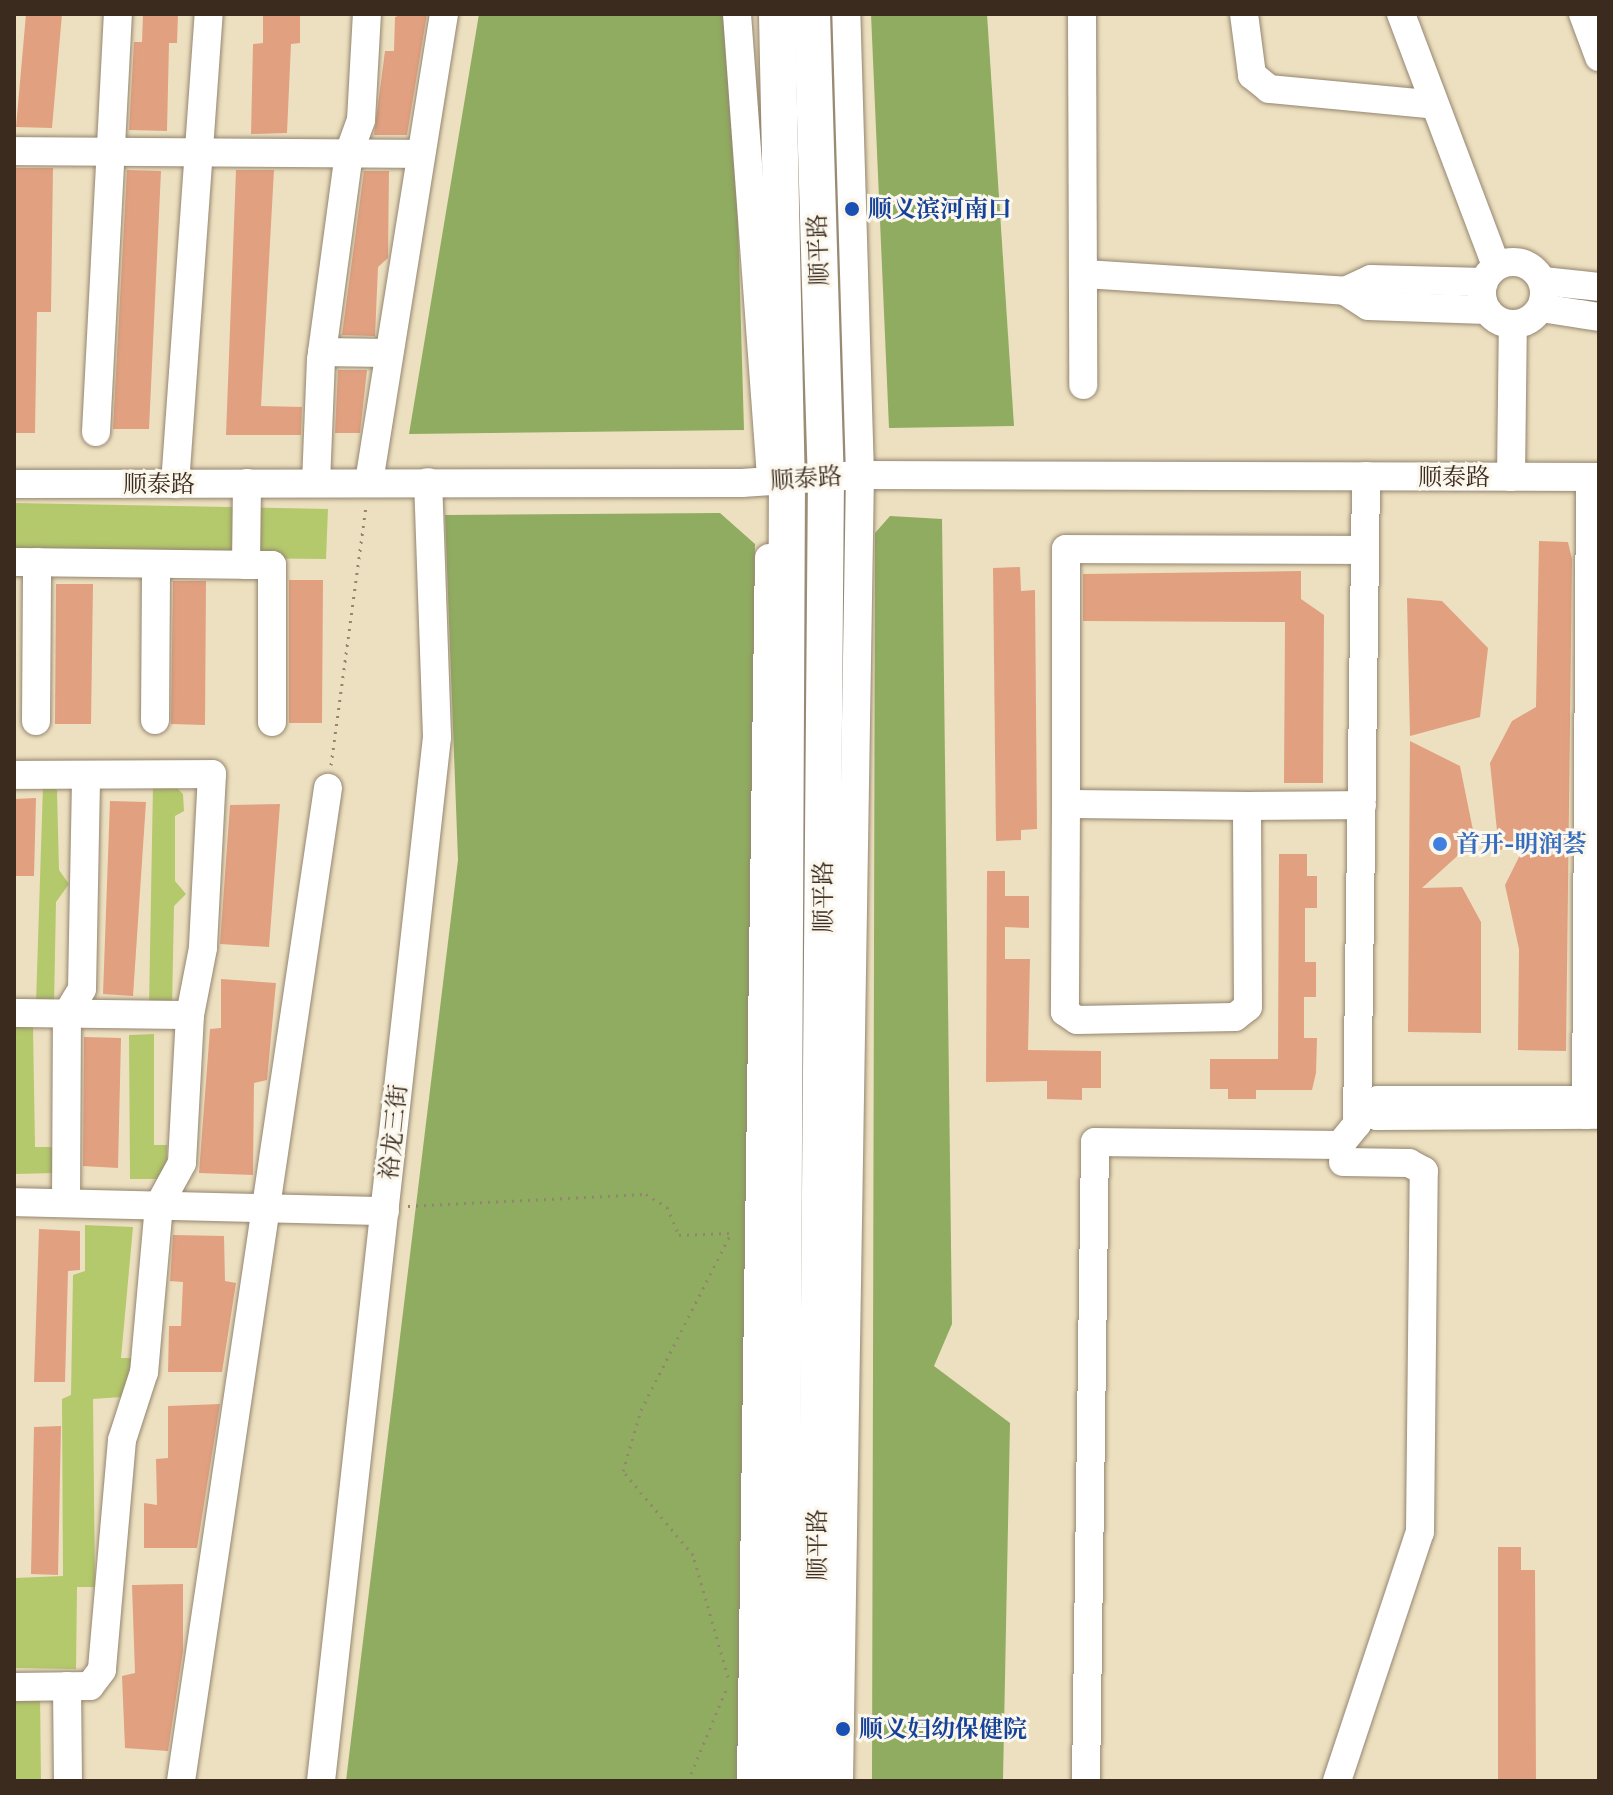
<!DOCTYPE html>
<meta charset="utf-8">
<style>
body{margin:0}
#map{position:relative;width:1613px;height:1795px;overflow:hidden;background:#ede0c0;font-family:"Libre Caslon Text","Noto Serif SC",serif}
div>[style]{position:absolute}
.green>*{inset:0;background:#b4c86c}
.forest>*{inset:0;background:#8fac60}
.building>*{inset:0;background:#e1a080}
.path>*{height:3px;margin-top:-1.5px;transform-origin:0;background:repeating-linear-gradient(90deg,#94856f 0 2px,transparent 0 8px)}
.roads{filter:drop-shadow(0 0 2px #94856f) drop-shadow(0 0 2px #94856f)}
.minor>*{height:28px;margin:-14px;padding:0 14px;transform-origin:14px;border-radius:14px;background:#fff}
.minor>.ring{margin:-14px;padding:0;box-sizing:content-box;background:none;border:28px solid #fff;border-radius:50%}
.major>*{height:36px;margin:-18px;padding:0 18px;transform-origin:18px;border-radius:18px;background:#fff}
.dots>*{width:22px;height:22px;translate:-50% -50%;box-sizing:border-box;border:4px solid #fbf7ec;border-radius:50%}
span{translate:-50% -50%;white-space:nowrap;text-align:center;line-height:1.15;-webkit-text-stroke:6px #fbf7ec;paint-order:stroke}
.transit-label{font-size:24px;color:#164399;font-weight:700}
.left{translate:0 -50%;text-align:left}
.street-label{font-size:24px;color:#3b2a1e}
.shop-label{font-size:24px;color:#366cbe;font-weight:700}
.frame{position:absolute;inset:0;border:16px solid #3b2a1e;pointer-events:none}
</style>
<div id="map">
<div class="green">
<i style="clip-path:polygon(14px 503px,328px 509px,326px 559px,14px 556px)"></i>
<i style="clip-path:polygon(172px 783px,183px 794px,184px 811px,175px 816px,175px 881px,186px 894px,174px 906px,172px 1009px,149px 1007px,153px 785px)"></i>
<i style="clip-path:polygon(43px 786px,57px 790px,59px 870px,69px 884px,56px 902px,54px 1005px,36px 1003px)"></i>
<i style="clip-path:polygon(14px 1026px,33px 1027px,35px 1147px,56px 1147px,57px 1173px,14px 1174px)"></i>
<i style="clip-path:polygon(154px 1034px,154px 1145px,167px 1145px,167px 1179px,130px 1179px,129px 1035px)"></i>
<i style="clip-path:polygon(85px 1225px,133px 1227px,121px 1358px,133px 1358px,135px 1367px,121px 1397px,93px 1399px,95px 1587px,77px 1587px,76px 1669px,14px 1668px,15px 1578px,63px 1576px,62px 1399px,71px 1395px,73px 1275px,85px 1271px)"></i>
<i style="clip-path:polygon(40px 1695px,41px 1781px,14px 1781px,14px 1697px)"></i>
</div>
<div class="forest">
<i style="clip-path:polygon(479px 14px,732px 14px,744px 430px,409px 434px)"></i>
<i style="clip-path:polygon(871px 14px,987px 14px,1014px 426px,889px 428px)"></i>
<i style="clip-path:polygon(720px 513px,755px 544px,740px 1781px,346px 1781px,458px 860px,445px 515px)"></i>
<i style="clip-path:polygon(890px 516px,942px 519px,952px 1324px,934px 1366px,1010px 1423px,1003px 1781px,872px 1781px,875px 533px)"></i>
</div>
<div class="building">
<i style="clip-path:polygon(26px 14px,62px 14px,52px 128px,16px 127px)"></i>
<i style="clip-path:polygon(143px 14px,178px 14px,177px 43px,169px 43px,167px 131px,129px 130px,134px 42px,142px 42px)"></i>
<i style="clip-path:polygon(263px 14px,300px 14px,300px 43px,291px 44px,287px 133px,251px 134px,253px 44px,263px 43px)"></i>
<i style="clip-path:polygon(404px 14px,427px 14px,407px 135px,374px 135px,385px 51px,394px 51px,395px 17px)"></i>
<i style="clip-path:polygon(14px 168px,53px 168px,51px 312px,37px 312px,35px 433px,14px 433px)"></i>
<i style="clip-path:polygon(127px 170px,161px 171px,149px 429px,113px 429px)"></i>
<i style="clip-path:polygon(236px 170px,274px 170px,261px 406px,302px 407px,301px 435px,226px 435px)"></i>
<i style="clip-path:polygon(364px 171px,389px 171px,388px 258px,378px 267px,375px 336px,342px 335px)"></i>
<i style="clip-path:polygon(338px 370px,367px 370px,360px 433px,335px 433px)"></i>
<i style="clip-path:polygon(1539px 541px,1568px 542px,1572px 559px,1566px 1051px,1518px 1050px,1519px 949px,1505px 885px,1524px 847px,1499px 850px,1490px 763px,1512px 721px,1536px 707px)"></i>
<i style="clip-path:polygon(1020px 567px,1021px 591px,1035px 590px,1037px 829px,1021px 830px,1021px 840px,996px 841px,993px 568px)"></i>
<i style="clip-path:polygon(1301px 571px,1301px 599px,1324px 615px,1323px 783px,1284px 783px,1285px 622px,1083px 621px,1083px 574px)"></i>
<i style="clip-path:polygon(289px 580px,323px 580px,322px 723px,289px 723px)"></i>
<i style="clip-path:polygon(173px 581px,206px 581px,205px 725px,171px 724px)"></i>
<i style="clip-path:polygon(56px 584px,93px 584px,91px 724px,55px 724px)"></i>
<i style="clip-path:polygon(1407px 598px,1442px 601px,1488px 648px,1480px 717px,1410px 736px)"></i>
<i style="clip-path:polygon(1410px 741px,1460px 766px,1475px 840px,1422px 888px,1462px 887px,1481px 922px,1481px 1033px,1408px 1032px)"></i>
<i style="clip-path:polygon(36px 798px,34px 876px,14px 876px,14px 799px)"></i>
<i style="clip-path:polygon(110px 801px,146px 802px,133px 996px,103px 994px)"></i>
<i style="clip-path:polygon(280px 804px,269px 947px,220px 944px,230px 805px)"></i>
<i style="clip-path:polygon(1279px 854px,1307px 854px,1307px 876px,1317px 876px,1317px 908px,1305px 908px,1305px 962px,1316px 962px,1316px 997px,1304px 997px,1304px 1038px,1317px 1038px,1316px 1073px,1312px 1090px,1256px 1090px,1256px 1099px,1228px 1099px,1228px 1089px,1210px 1089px,1210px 1059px,1278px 1059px)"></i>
<i style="clip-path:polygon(987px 871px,1005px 871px,1005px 896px,1029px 896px,1029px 928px,1005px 927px,1005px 959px,1030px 959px,1028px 1050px,1101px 1051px,1101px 1088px,1082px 1088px,1082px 1100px,1047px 1099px,1047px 1081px,986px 1082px)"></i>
<i style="clip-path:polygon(221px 979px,276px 983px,267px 1080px,254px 1083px,253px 1175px,199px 1173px,210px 1029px,221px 1028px)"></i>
<i style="clip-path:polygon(84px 1037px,121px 1038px,118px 1168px,83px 1166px)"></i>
<i style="clip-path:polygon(39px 1229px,80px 1231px,80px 1270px,68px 1271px,65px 1382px,34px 1382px)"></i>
<i style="clip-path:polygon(173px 1235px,224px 1236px,225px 1281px,236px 1283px,222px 1372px,168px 1372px,169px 1326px,181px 1326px,183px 1282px,170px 1281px)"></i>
<i style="clip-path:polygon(220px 1404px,197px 1548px,144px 1548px,144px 1503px,157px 1505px,156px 1459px,168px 1458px,168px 1406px)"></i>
<i style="clip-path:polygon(61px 1426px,58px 1575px,31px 1574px,34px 1427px)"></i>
<i style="clip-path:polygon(1498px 1547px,1521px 1547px,1521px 1570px,1535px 1570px,1536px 1781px,1498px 1781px)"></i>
<i style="clip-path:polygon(183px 1584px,183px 1651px,168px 1751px,125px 1748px,122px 1676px,135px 1673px,132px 1585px)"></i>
</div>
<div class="path">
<i style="left:331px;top:765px;width:260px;rotate:-82.3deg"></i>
<i style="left:408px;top:1206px;width:238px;rotate:-2.9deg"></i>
<i style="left:646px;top:1194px;width:25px;rotate:32deg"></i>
<i style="left:667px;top:1207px;width:30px;rotate:67deg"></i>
<i style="left:679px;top:1235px;width:51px;rotate:-2.2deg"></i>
<i style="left:728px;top:1677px;width:127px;rotate:-106deg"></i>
<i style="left:693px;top:1555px;width:109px;rotate:-129.8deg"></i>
<i style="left:623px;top:1471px;width:64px;rotate:-73.6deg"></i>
<i style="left:641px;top:1410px;width:199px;rotate:-63deg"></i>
<i style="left:688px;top:1781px;width:104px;rotate:-67.4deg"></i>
</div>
<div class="roads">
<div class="minor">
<i style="left:737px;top:14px;width:467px;rotate:85.8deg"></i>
<i style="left:1082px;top:14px;width:371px;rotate:89.8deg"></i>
<i style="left:1244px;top:14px;width:62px;rotate:82.5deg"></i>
<i style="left:1252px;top:75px;width:22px;rotate:39deg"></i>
<i style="left:1269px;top:89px;width:161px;rotate:5.4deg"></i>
<i style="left:1401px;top:14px;width:269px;rotate:69.3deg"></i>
<i style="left:1583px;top:14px;width:46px;rotate:69.6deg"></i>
<i style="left:14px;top:151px;width:406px;rotate:0.4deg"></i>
<i class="ring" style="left:1482px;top:262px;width:34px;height:34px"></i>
<i style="left:1085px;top:274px;width:261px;rotate:3.7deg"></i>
<i style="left:1543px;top:281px;width:56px;rotate:6.1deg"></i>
<i style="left:1483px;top:282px;width:112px;rotate:-178.5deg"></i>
<i style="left:1371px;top:279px;width:29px;rotate:155deg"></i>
<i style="left:1345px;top:291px;width:27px;rotate:33deg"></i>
<i style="left:1368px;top:306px;width:119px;rotate:1.9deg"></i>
<i style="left:1541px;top:308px;width:59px;rotate:8.8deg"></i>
<i style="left:322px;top:352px;width:67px;rotate:0.9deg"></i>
<i style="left:96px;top:432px;width:419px;rotate:-87deg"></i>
<i style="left:1511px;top:477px;width:153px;rotate:-89.3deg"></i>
<i style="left:369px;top:482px;width:474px;rotate:-80.9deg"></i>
<i style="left:316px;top:483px;width:123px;rotate:-87.7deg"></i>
<i style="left:321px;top:360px;width:209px;rotate:-82.3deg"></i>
<i style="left:349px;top:153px;width:35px;rotate:-70deg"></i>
<i style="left:361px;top:120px;width:106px;rotate:-86.8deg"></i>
<i style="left:14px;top:484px;width:728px;rotate:-0.08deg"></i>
<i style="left:742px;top:483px;width:118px;rotate:-3.9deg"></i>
<i style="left:860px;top:475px;width:739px;rotate:0.16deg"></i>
<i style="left:175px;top:484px;width:471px;rotate:-85.9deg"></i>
<i style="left:14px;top:562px;width:232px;rotate:0.7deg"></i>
<i style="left:246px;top:565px;width:82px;rotate:-89.3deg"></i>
<i style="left:246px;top:565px;width:26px"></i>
<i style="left:272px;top:565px;width:157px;rotate:90deg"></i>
<i style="left:155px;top:720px;width:156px;rotate:-89.6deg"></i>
<i style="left:36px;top:721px;width:159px;rotate:-89.6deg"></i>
<i style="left:14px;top:775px;width:198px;rotate:-0.3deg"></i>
<i style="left:212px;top:774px;width:174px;rotate:93deg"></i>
<i style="left:203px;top:948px;width:68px;rotate:101deg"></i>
<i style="left:1066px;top:804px;width:255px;rotate:-90deg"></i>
<i style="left:1066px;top:549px;width:299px;rotate:0.2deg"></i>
<i style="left:1256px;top:806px;width:190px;rotate:-179.4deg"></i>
<i style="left:1066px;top:804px;width:208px;rotate:90.3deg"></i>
<i style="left:1065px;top:1012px;width:14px;rotate:34deg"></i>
<i style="left:1077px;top:1020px;width:158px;rotate:-1.1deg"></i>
<i style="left:1235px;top:1017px;width:16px;rotate:-38deg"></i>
<i style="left:1248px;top:1007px;width:194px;rotate:-90.3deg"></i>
<i style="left:1247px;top:813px;width:11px;rotate:-38deg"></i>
<i style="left:1256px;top:806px;width:106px;rotate:-0.5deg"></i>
<i style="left:14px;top:1013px;width:176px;rotate:0.7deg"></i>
<i style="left:190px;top:1015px;width:148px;rotate:93.1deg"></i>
<i style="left:182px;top:1163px;width:48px;rotate:118.7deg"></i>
<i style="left:159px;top:1205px;width:168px;rotate:95.1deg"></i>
<i style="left:144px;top:1372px;width:71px;rotate:107.9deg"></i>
<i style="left:122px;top:1440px;width:231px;rotate:95deg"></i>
<i style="left:102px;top:1670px;width:20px;rotate:127deg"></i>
<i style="left:90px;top:1686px;width:76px;rotate:179.2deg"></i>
<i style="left:1599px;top:1100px;width:221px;rotate:180deg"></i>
<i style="left:1378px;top:1100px;width:16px;rotate:94deg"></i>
<i style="left:1377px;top:1116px;width:222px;rotate:-0.3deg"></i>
<i style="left:1586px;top:1115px;width:638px;rotate:-89.64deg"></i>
<i style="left:14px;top:1202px;width:371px;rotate:1.4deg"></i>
<i style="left:66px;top:1202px;width:188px;rotate:-89.7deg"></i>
<i style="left:67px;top:1014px;width:29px;rotate:-59deg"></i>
<i style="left:82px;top:989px;width:214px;rotate:-88.9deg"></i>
<i style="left:67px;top:1686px;width:95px;rotate:89.4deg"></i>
<i style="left:181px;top:1781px;width:1004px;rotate:-81.58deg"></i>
<i style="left:321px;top:1781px;width:1050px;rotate:-83.66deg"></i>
<i style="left:437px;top:737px;width:255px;rotate:-92deg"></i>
<i style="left:751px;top:1781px;width:1223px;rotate:-89.16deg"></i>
<i style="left:839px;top:1781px;width:1306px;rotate:-89.08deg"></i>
<i style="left:860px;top:475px;width:461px;rotate:-91.7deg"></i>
<i style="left:1086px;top:1781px;width:639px;rotate:-89.19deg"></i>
<i style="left:1095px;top:1142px;width:245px;rotate:0.7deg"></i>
<i style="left:1340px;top:1145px;width:27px;rotate:-51deg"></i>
<i style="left:1357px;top:1124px;width:648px;rotate:-89.2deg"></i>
<i style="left:1337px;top:1781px;width:262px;rotate:-71.6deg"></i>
<i style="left:1420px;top:1532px;width:361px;rotate:-89.4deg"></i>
<i style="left:1424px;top:1171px;width:17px;rotate:-152deg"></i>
<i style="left:1409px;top:1163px;width:66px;rotate:-179.1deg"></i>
</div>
<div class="major">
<i style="left:777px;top:14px;width:465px;rotate:88.8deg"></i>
<i style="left:787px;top:479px;width:1302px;rotate:90.26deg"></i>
<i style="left:812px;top:14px;width:463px;rotate:88.3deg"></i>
<i style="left:826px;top:477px;width:1304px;rotate:90.48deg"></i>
</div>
</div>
<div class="dots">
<i style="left:852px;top:209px;background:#1a4fb4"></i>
<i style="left:1440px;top:844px;background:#3f7fe0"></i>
<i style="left:843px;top:1729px;background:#1a4fb4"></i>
</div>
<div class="transit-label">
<span class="left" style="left:868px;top:209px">顺义滨河南口</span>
<span class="left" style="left:859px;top:1729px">顺义妇幼保健院</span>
</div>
<div class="street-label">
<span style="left:818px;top:250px;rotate:-92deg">顺平路</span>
<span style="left:1454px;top:477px">顺泰路</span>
<span style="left:806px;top:478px;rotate:-4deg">顺泰路</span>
<span style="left:159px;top:484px">顺泰路</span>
<span style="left:823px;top:897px;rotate:-90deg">顺平路</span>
<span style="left:393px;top:1132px;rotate:-84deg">裕龙三街</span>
<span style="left:817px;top:1545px;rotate:-90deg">顺平路</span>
</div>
<div class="shop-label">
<span class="left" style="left:1456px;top:844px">首开-明润荟</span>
</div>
<div class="frame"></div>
</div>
